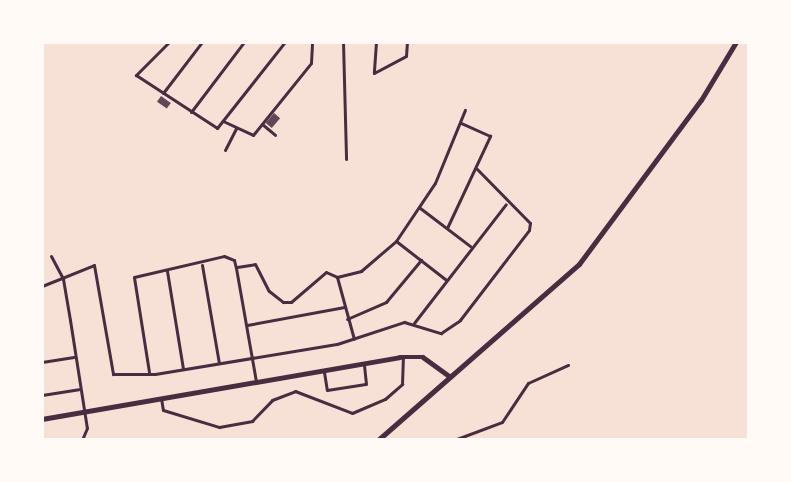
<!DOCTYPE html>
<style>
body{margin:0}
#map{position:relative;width:791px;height:482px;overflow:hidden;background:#f7e1d7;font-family:Montserrat,sans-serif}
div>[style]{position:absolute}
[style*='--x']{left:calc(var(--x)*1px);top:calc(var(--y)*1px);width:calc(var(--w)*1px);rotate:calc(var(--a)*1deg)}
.building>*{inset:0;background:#644757;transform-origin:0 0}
.minor>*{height:3px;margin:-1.5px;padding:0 1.5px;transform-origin:1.5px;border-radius:1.5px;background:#4a2c40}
.tertiary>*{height:4.5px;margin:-2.25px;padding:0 2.25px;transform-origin:2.25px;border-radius:2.25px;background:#4a2c40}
.primary>*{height:5px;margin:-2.5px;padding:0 2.5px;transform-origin:2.5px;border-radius:2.5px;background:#4a2c40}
span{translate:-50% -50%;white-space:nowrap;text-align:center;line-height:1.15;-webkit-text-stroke:5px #fffaf5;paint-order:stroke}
.frame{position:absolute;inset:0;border:44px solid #fffaf5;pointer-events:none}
</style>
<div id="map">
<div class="building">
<div style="left:161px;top:96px;width:12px;height:7px;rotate:35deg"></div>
<div style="left:274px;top:113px;width:8px;height:13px;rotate:40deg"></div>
</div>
<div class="minor">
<div style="--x:169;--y:42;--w:47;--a:135"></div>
<div style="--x:136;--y:75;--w:97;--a:33.2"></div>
<div style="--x:217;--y:128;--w:110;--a:-51.7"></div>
<div style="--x:343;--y:42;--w:117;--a:88.5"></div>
<div style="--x:376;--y:42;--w:31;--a:94"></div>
<div style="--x:374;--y:73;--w:36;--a:-28"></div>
<div style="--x:406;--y:56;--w:14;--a:-86"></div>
<div style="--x:163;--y:93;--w:64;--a:-52.6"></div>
<div style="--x:191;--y:112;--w:88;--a:-52.9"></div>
<div style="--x:223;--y:121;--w:33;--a:25"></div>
<div style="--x:253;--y:135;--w:92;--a:-51.1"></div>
<div style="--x:311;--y:63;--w:21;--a:-87"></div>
<div style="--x:262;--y:124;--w:17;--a:40"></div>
<div style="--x:225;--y:150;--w:25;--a:-63"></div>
<div style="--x:420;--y:208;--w:63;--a:37.2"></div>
<div style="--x:447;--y:228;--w:102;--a:-64.9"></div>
<div style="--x:490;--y:136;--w:32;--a:-156"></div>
<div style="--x:396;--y:241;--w:62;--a:37.8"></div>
<div style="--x:51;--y:256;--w:26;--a:62"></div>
<div style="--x:63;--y:279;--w:42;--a:80.3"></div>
<div style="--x:70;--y:320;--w:109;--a:81.1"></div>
<div style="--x:87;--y:428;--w:13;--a:113"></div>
<div style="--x:202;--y:265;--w:99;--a:80.2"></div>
<div style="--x:237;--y:267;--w:18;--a:-9"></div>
<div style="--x:255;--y:264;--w:30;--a:63"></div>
<div style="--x:269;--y:291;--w:18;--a:38"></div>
<div style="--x:283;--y:302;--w:8;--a:0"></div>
<div style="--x:291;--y:302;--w:46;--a:-40.6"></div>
<div style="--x:326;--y:272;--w:12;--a:24"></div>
<div style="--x:337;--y:277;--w:64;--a:74.7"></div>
<div style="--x:167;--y:271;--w:99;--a:80.7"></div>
<div style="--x:337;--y:277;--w:25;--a:-14"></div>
<div style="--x:361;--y:271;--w:46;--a:-40.6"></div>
<div style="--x:396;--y:241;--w:70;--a:-56.1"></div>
<div style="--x:435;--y:183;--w:79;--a:-67.7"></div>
<div style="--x:42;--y:286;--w:56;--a:-22"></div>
<div style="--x:94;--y:265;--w:111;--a:80.1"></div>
<div style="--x:113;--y:374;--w:42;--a:0"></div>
<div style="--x:155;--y:374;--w:184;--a:-9.4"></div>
<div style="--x:337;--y:344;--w:71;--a:-18.2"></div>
<div style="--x:404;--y:322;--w:39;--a:17"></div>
<div style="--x:441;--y:333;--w:23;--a:-34"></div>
<div style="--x:460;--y:320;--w:113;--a:-52.5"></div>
<div style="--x:529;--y:230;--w:7;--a:-82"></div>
<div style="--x:530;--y:223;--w:76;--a:-134.5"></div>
<div style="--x:347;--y:319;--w:43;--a:-23.6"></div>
<div style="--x:386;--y:302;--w:55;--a:-50.2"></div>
<div style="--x:414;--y:323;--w:150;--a:-52.3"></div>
<div style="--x:247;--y:325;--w:99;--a:-10.5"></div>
<div style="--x:42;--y:362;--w:32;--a:-9"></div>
<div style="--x:149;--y:372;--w:96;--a:-99"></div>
<div style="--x:134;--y:277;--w:92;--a:-13.1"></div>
<div style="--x:224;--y:256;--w:11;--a:22"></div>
<div style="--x:234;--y:260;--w:8;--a:76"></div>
<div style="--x:236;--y:268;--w:116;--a:80"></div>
<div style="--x:324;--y:372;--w:18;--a:81"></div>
<div style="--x:327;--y:390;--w:39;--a:-9"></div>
<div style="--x:366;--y:384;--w:20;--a:-96"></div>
<div style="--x:42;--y:395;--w:37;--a:-9"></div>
<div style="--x:161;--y:398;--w:12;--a:81"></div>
<div style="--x:163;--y:410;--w:59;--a:16.9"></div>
<div style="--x:219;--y:427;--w:34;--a:-10"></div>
<div style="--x:252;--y:421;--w:29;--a:-46"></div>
<div style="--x:272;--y:400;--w:25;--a:-21"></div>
<div style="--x:295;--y:391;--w:61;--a:21.1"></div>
<div style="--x:352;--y:413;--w:36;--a:-23"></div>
<div style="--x:385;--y:399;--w:23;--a:-41"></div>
<div style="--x:402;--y:384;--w:27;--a:-88"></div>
<div style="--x:454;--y:440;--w:51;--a:-20.6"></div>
<div style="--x:502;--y:422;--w:47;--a:-56.3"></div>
<div style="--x:528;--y:383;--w:44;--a:-24.2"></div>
</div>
<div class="tertiary">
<div style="--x:42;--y:419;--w:363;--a:-9.8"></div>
<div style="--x:400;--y:357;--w:23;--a:0"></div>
<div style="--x:423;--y:357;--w:32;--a:36"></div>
</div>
<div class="primary">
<div style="--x:378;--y:440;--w:267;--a:-41.2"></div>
<div style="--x:579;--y:264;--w:204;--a:-53.4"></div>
<div style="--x:701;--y:100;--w:68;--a:-58.9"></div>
</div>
<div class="frame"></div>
</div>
